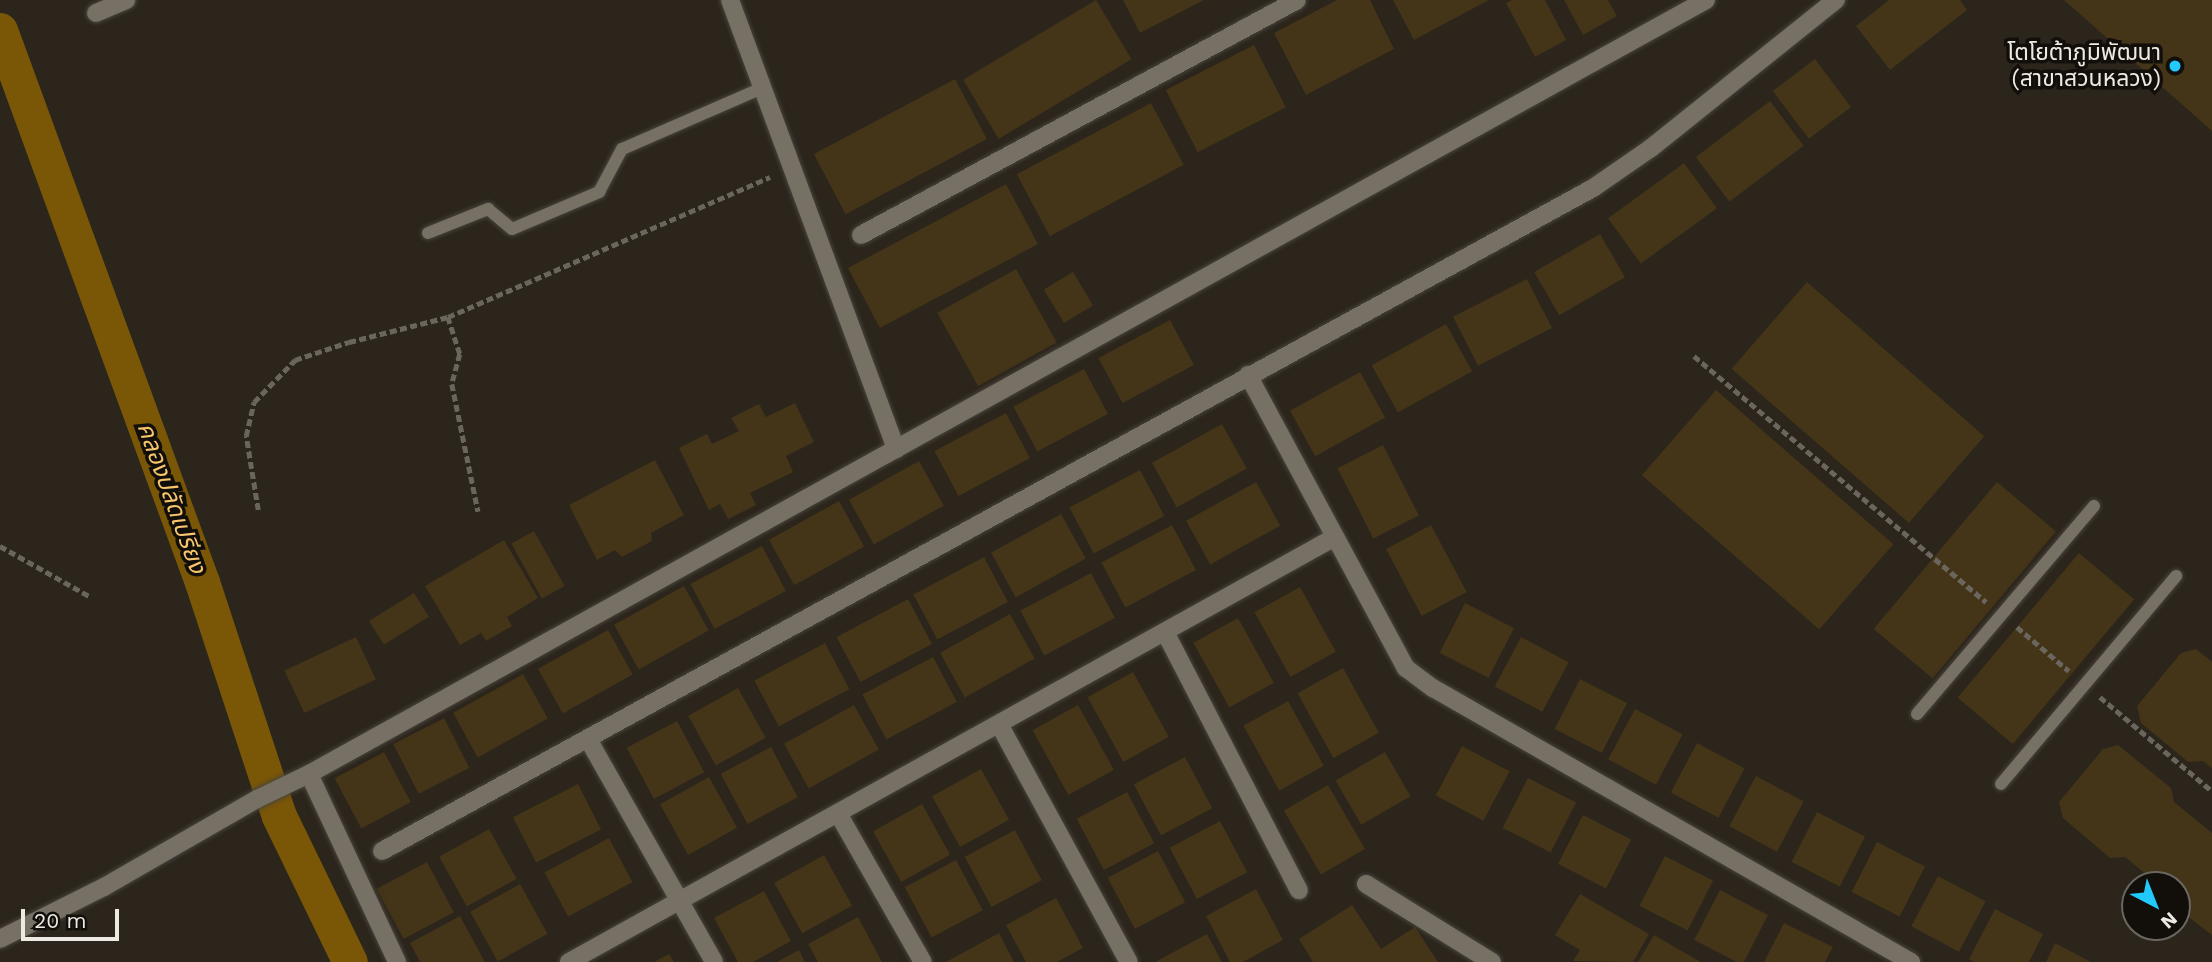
<!DOCTYPE html>
<meta charset="utf-8">
<style>
body{margin:0}
#map{position:relative;width:2212px;height:962px;overflow:hidden;background:#2b251c;font-family:"Work Sans","Noto Sans Thai",sans-serif}
div>[style]{position:absolute}
[style*='--x']{left:calc(var(--x)*1px);top:calc(var(--y)*1px);width:calc(var(--w)*1px);rotate:calc(var(--a)*1deg)}
.canal>*{height:35px;margin:-17.5px;padding:0 17.5px;transform-origin:17.5px;border-radius:17.5px;background:#7a5707}
.building>*{inset:0;background:#443418;transform-origin:0 0}
.path>*{height:4.5px;margin-top:-2.25px;transform-origin:0;background:repeating-linear-gradient(90deg,#6b665d 0 7px,transparent 0 10.5px)}
.roads{filter:drop-shadow(0 0 2px #48433b) drop-shadow(0 0 2px #48433b)}
.service>*{height:12px;margin:-6px;padding:0 6px;transform-origin:6px;border-radius:6px;background:#777064}
.minor>*{height:18px;margin:-9px;padding:0 9px;transform-origin:9px;border-radius:9px;background:#777064}
.dots>*{width:19px;height:19px;translate:-50% -50%;box-sizing:border-box;border:4px solid #120f0b;border-radius:50%}
span{translate:-50% -50%;white-space:nowrap;text-align:center;line-height:1.15;-webkit-text-stroke:7px #120f0b;paint-order:stroke}
.poi-label{font-size:23px;color:#eeeae3}
.right{translate:-100% -50%;text-align:right}
.water-label{font-size:24px;color:#f6c56c;font-style:italic}
.north{position:absolute;left:2121px;top:871px;width:70px;height:70px;box-sizing:border-box;background:#120f0b;border:2px solid #6a6761;border-radius:50%;rotate:138deg;font-size:19px;font-weight:700;line-height:28px;text-align:center;color:#eeeae3}
.north::after{content:'';display:block;margin:auto;width:24px;height:32px;background:#21c9fd;clip-path:polygon(50% 0,100% 100%,50% 72%,0 100%)}
.scale{position:absolute;left:21px;top:909px;width:98px;height:32px;box-sizing:border-box;border:4px solid #eeeae3;border-top:0;padding-left:9px;font-size:21px;line-height:24px;white-space:nowrap;color:#eeeae3;-webkit-text-stroke:5px #120f0b;paint-order:stroke}
</style>
<div id="map">
<div class="canal">
<div style="--x:0;--y:30;--w:588;--a:69.9"></div>
<div style="--x:202;--y:582;--w:246;--a:71.8"></div>
<div style="--x:279;--y:816;--w:162;--a:64.1"></div>
</div>
<div class="building">
<div style="left:1096px;top:0;width:69px;height:155px;rotate:59deg"></div>
<div style="clip-path:polygon(1123px 0,1204px 0,1140px 33px)"></div>
<div style="clip-path:polygon(1337px 0,1370px 0,1394px 49px,1306px 95px,1274px 33px)"></div>
<div style="clip-path:polygon(1393px 0,1489px 0,1414px 40px)"></div>
<div style="clip-path:polygon(1512px 0,1545px 0,1566px 40px,1535px 57px,1506px 3px)"></div>
<div style="clip-path:polygon(1564px 0,1608px 0,1617px 16px,1583px 35px)"></div>
<div style="clip-path:polygon(1889px 0,1960px 0,1967px 10px,1890px 70px,1856px 26px)"></div>
<div style="clip-path:polygon(2064px 0,2212px 0,2212px 131px)"></div>
<div style="left:1254px;top:45px;width:70px;height:99px;rotate:63deg"></div>
<div style="left:1815px;top:59px;width:60px;height:53px;rotate:53deg"></div>
<div style="left:955px;top:79px;width:68px;height:160px;rotate:62deg"></div>
<div style="left:1770px;top:101px;width:56px;height:93px;rotate:53deg"></div>
<div style="left:1151px;top:103px;width:70px;height:152px;rotate:62deg"></div>
<div style="left:1684px;top:163px;width:56px;height:94px;rotate:54deg"></div>
<div style="left:1006px;top:184px;width:68px;height:179px;rotate:62deg"></div>
<div style="left:1600px;top:234px;width:50px;height:76px;rotate:60deg"></div>
<div style="left:1016px;top:269px;width:84px;height:90px;rotate:61deg"></div>
<div style="left:1073px;top:272px;width:39px;height:34px;rotate:59deg"></div>
<div style="left:1527px;top:279px;width:55px;height:83px;rotate:63deg"></div>
<div style="left:1807px;top:282px;width:235px;height:115px;rotate:41deg"></div>
<div style="left:1170px;top:320px;width:51px;height:81px;rotate:62deg"></div>
<div style="left:1446px;top:324px;width:54px;height:85px;rotate:61deg"></div>
<div style="left:1084px;top:369px;width:51px;height:80px;rotate:62deg"></div>
<div style="left:1360px;top:372px;width:52px;height:80px;rotate:61deg"></div>
<div style="left:1716px;top:390px;width:235px;height:113px;rotate:41deg"></div>
<div style="clip-path:polygon(795px 403px,814px 442px,786px 456px,793px 472px,750px 493px,756px 505px,728px 519px,720px 504px,709px 510px,679px 448px,707px 434px,712px 444px,739px 431px,731px 418px,759px 404px,766px 417px)"></div>
<div style="left:1006px;top:413px;width:51px;height:81px;rotate:62deg"></div>
<div style="left:1222px;top:424px;width:51px;height:80px;rotate:61deg"></div>
<div style="left:1383px;top:445px;width:79px;height:51px;rotate:63deg"></div>
<div style="clip-path:polygon(655px 460px,684px 515px,651px 533px,652px 541px,622px 557px,615px 550px,597px 560px,569px 505px)"></div>
<div style="left:919px;top:461px;width:51px;height:80px;rotate:61deg"></div>
<div style="left:1140px;top:470px;width:52px;height:80px;rotate:62deg"></div>
<div style="left:1256px;top:482px;width:50px;height:80px;rotate:61deg"></div>
<div style="left:1997px;top:482px;width:77px;height:192px;rotate:40deg"></div>
<div style="left:839px;top:501px;width:52px;height:80px;rotate:61deg"></div>
<div style="left:1061px;top:514px;width:51px;height:80px;rotate:61deg"></div>
<div style="left:1172px;top:525px;width:51px;height:80px;rotate:62deg"></div>
<div style="left:1431px;top:525px;width:76px;height:51px;rotate:62deg"></div>
<div style="left:534px;top:531px;width:63px;height:26px;rotate:61deg"></div>
<div style="clip-path:polygon(504px 540px,538px 598px,507px 617px,512px 626px,486px 641px,481px 633px,460px 645px,425px 586px)"></div>
<div style="left:762px;top:546px;width:51px;height:81px;rotate:62deg"></div>
<div style="left:2079px;top:553px;width:72px;height:189px;rotate:40deg"></div>
<div style="left:984px;top:557px;width:51px;height:80px;rotate:62deg"></div>
<div style="left:1091px;top:573px;width:51px;height:80px;rotate:62deg"></div>
<div style="left:684px;top:586px;width:51px;height:80px;rotate:61deg"></div>
<div style="left:1300px;top:587px;width:74px;height:52px;rotate:61deg"></div>
<div style="left:414px;top:593px;width:28px;height:53px;rotate:58deg"></div>
<div style="left:908px;top:599px;width:51px;height:81px;rotate:62deg"></div>
<div style="left:1465px;top:603px;width:55px;height:56px;rotate:27deg"></div>
<div style="left:1010px;top:614px;width:51px;height:80px;rotate:61deg"></div>
<div style="left:1238px;top:618px;width:74px;height:51px;rotate:61deg"></div>
<div style="left:608px;top:630px;width:51px;height:80px;rotate:61deg"></div>
<div style="left:356px;top:637px;width:47px;height:79px;rotate:65deg"></div>
<div style="left:1521px;top:637px;width:54px;height:56px;rotate:28deg"></div>
<div style="left:825px;top:643px;width:52px;height:80px;rotate:62deg"></div>
<div style="clip-path:polygon(2196px 649px,2212px 662px,2212px 768px,2203px 761px,2188px 762px,2141px 723px,2137px 706px,2181px 653px)"></div>
<div style="left:933px;top:657px;width:51px;height:80px;rotate:62deg"></div>
<div style="left:1343px;top:668px;width:74px;height:52px;rotate:61deg"></div>
<div style="left:1133px;top:672px;width:74px;height:52px;rotate:61deg"></div>
<div style="left:523px;top:674px;width:51px;height:80px;rotate:61deg"></div>
<div style="left:1580px;top:679px;width:53px;height:56px;rotate:27deg"></div>
<div style="left:738px;top:688px;width:57px;height:57px;rotate:61deg"></div>
<div style="left:1288px;top:701px;width:74px;height:51px;rotate:61deg"></div>
<div style="left:854px;top:705px;width:51px;height:80px;rotate:61deg"></div>
<div style="left:1078px;top:705px;width:74px;height:52px;rotate:61deg"></div>
<div style="left:1635px;top:709px;width:54px;height:57px;rotate:28deg"></div>
<div style="left:444px;top:718px;width:56px;height:57px;rotate:63deg"></div>
<div style="left:677px;top:721px;width:58px;height:57px;rotate:62deg"></div>
<div style="left:1697px;top:743px;width:54px;height:56px;rotate:28deg"></div>
<div style="clip-path:polygon(2118px 745px,2171px 788px,2174px 802px,2212px 833px,2212px 935px,2187px 916px,2183px 904px,2177px 899px,2177px 885px,2159px 885px,2125px 857px,2110px 858px,2063px 818px,2059px 802px,2103px 749px)"></div>
<div style="left:1462px;top:746px;width:54px;height:56px;rotate:28deg"></div>
<div style="left:771px;top:747px;width:57px;height:57px;rotate:62deg"></div>
<div style="left:384px;top:752px;width:57px;height:56px;rotate:62deg"></div>
<div style="left:1385px;top:752px;width:51px;height:57px;rotate:60deg"></div>
<div style="left:1185px;top:757px;width:58px;height:58px;rotate:62deg"></div>
<div style="left:981px;top:769px;width:58px;height:56px;rotate:61deg"></div>
<div style="left:1756px;top:776px;width:54px;height:57px;rotate:28deg"></div>
<div style="left:709px;top:777px;width:58px;height:56px;rotate:61deg"></div>
<div style="left:1528px;top:778px;width:54px;height:56px;rotate:27deg"></div>
<div style="left:578px;top:784px;width:51px;height:73px;rotate:63deg"></div>
<div style="left:1328px;top:785px;width:74px;height:51px;rotate:60deg"></div>
<div style="left:1127px;top:792px;width:58px;height:57px;rotate:62deg"></div>
<div style="left:922px;top:804px;width:58px;height:56px;rotate:61deg"></div>
<div style="left:1817px;top:812px;width:54px;height:56px;rotate:27deg"></div>
<div style="left:1583px;top:815px;width:54px;height:55px;rotate:27deg"></div>
<div style="left:1220px;top:821px;width:58px;height:57px;rotate:62deg"></div>
<div style="left:489px;top:829px;width:57px;height:57px;rotate:61deg"></div>
<div style="left:1015px;top:830px;width:57px;height:57px;rotate:62deg"></div>
<div style="left:609px;top:838px;width:50px;height:73px;rotate:62deg"></div>
<div style="left:1877px;top:842px;width:54px;height:56px;rotate:27deg"></div>
<div style="left:1158px;top:851px;width:58px;height:57px;rotate:62deg"></div>
<div style="left:824px;top:855px;width:58px;height:57px;rotate:61deg"></div>
<div style="left:1665px;top:856px;width:54px;height:56px;rotate:27deg"></div>
<div style="left:956px;top:860px;width:57px;height:58px;rotate:62deg"></div>
<div style="left:427px;top:862px;width:57px;height:57px;rotate:62deg"></div>
<div style="left:1938px;top:876px;width:54px;height:57px;rotate:28deg"></div>
<div style="left:520px;top:884px;width:57px;height:57px;rotate:61deg"></div>
<div style="clip-path:polygon(1256px 889px,1283px 940px,1243px 962px,1230px 962px,1206px 916px)"></div>
<div style="clip-path:polygon(1720px 890px,1768px 915px,1744px 962px,1737px 962px,1694px 940px)"></div>
<div style="clip-path:polygon(764px 891px,791px 941px,753px 962px,738px 962px,714px 918px)"></div>
<div style="clip-path:polygon(1580px 894px,1649px 934px,1633px 962px,1573px 961px,1580px 950px,1555px 935px)"></div>
<div style="clip-path:polygon(1056px 898px,1083px 948px,1057px 962px,1026px 962px,1006px 925px)"></div>
<div style="clip-path:polygon(1352px 905px,1381px 949px,1415px 927px,1438px 962px,1313px 962px,1299px 939px)"></div>
<div style="clip-path:polygon(1995px 909px,2043px 934px,2029px 962px,1974px 962px,1969px 959px)"></div>
<div style="clip-path:polygon(460px 916px,485px 962px,420px 962px,410px 943px)"></div>
<div style="clip-path:polygon(858px 917px,882px 962px,818px 962px,808px 944px)"></div>
<div style="clip-path:polygon(1784px 923px,1833px 947px,1825px 962px,1764px 962px)"></div>
<div style="clip-path:polygon(999px 933px,1014px 962px,946px 962px)"></div>
<div style="clip-path:polygon(1207px 934px,1222px 962px,1155px 962px)"></div>
<div style="clip-path:polygon(1654px 935px,1701px 962px,1638px 962px)"></div>
<div style="clip-path:polygon(2055px 943px,2091px 962px,2046px 962px)"></div>
<div style="clip-path:polygon(799px 950px,805px 962px,777px 962px)"></div>
<div style="clip-path:polygon(669px 954px,674px 962px,654px 962px)"></div>
</div>
<div class="path">
<div style="--x:448;--y:317;--w:39;--a:72"></div>
<div style="--x:460;--y:354;--w:31;--a:105"></div>
<div style="--x:452;--y:384;--w:130;--a:78.4"></div>
<div style="--x:1694;--y:356;--w:382;--a:40.1"></div>
<div style="--x:258;--y:510;--w:75;--a:-99.2"></div>
<div style="--x:246;--y:436;--w:35;--a:-77"></div>
<div style="--x:254;--y:402;--w:59;--a:-45.7"></div>
<div style="--x:295;--y:360;--w:57;--a:-18.4"></div>
<div style="--x:349;--y:342;--w:102;--a:-14.2"></div>
<div style="--x:448;--y:317;--w:351;--a:-23.5"></div>
<div style="--x:0;--y:546;--w:104;--a:29.3"></div>
<div style="--x:2017;--y:627;--w:68;--a:40.2"></div>
<div style="--x:2100;--y:697;--w:146;--a:40"></div>
</div>
<div class="roads">
<div class="service">
<div style="--x:428;--y:233;--w:65;--a:-21.8"></div>
<div style="--x:488;--y:209;--w:31;--a:40"></div>
<div style="--x:512;--y:229;--w:95;--a:-23"></div>
<div style="--x:599;--y:192;--w:49;--a:-61.9"></div>
<div style="--x:622;--y:149;--w:153;--a:-23.5"></div>
<div style="--x:1917;--y:714;--w:273;--a:-49.6"></div>
<div style="--x:2001;--y:784;--w:272;--a:-49.9"></div>
</div>
<div class="minor">
<div style="--x:730;--y:0;--w:479;--a:69.7"></div>
<div style="--x:96;--y:13;--w:33;--a:-23"></div>
<div style="--x:861;--y:235;--w:495;--a:-28.3"></div>
<div style="--x:1248;--y:375;--w:333;--a:61.7"></div>
<div style="--x:1406;--y:668;--w:34;--a:37"></div>
<div style="--x:1433;--y:688;--w:551;--a:29.82"></div>
<div style="--x:1165;--y:632;--w:291;--a:62.6"></div>
<div style="--x:999;--y:724;--w:271;--a:61.4"></div>
<div style="--x:588;--y:739;--w:256;--a:60.5"></div>
<div style="--x:309;--y:774;--w:208;--a:64.9"></div>
<div style="--x:839;--y:815;--w:169;--a:60.3"></div>
<div style="--x:382;--y:851;--w:1381;--a:-28.7"></div>
<div style="--x:1593;--y:188;--w:70;--a:-34.6"></div>
<div style="--x:1651;--y:148;--w:237;--a:-38.7"></div>
<div style="--x:1366;--y:884;--w:148;--a:31.8"></div>
<div style="--x:0;--y:939;--w:116;--a:-26.6"></div>
<div style="--x:104;--y:887;--w:177;--a:-29.9"></div>
<div style="--x:257;--y:799;--w:58;--a:-25.7"></div>
<div style="--x:309;--y:774;--w:1597;--a:-28.99"></div>
<div style="--x:569;--y:962;--w:876;--a:-29.02"></div>
</div>
</div>
<div class="dots">
<div style="left:2175px;top:66px;background:#21c9fd"></div>
</div>
<div class="poi-label">
<span class="right" style="left:2161px;top:66px">โตโยต้าภูมิพัฒนา<br>(สาขาสวนหลวง)</span>
</div>
<div class="water-label">
<span style="left:171px;top:498px;rotate:70deg">คลองปลัดเปรียง</span>
</div>
<div class="north">N</div>
<div class="scale">20 m</div>
</div>
